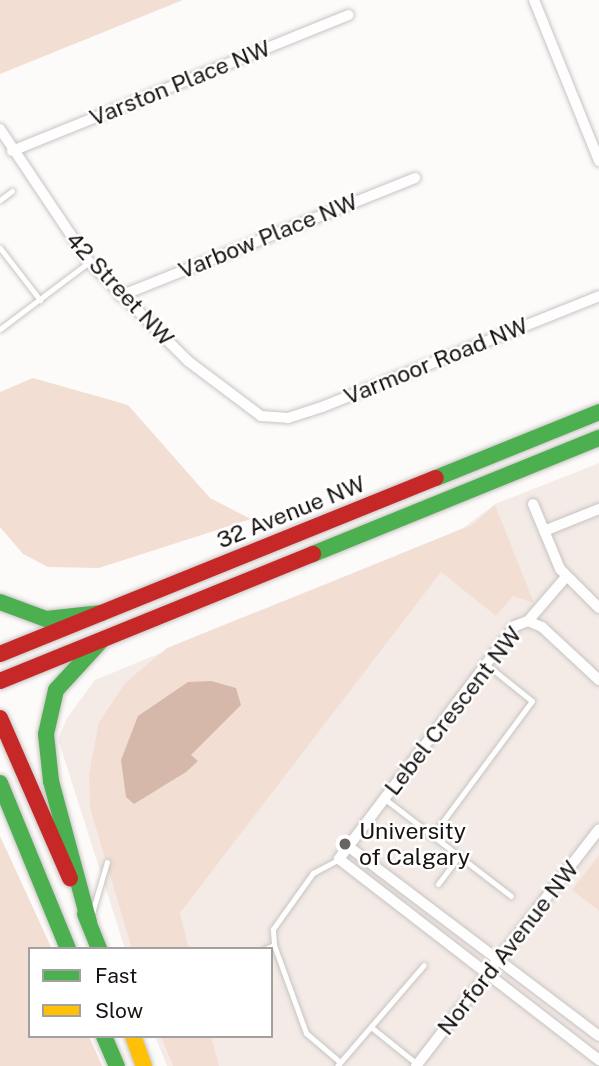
<!DOCTYPE html>
<style>
body{margin:0}
#map{position:relative;width:599px;height:1066px;overflow:hidden;background:#fdfbfa;font-family:"Public Sans",sans-serif}
div>[style]{position:absolute}
[style*='--x']{left:calc(var(--x)*1px);top:calc(var(--y)*1px);width:calc(var(--w)*1px);rotate:calc(var(--a)*1deg)}
.built>*{inset:0;background:#f4ebe7}
.green>*{inset:0;background:#f3ded4}
.water>*{inset:0;background:#d6b8aa}
.roads{filter:drop-shadow(0 0 2px #c8c4c2) drop-shadow(0 0 2px #c8c4c2)}
.lane>*{height:5px;margin:-2.5px;padding:0 2.5px;transform-origin:2.5px;border-radius:2.5px;background:#fffefe}
.street>*{height:10px;margin:-5px;padding:0 5px;transform-origin:5px;border-radius:5px;background:#fffefe}
.fast>*{height:16px;margin:-8px;padding:0 8px;transform-origin:8px;border-radius:8px;background:#4caf50}
.slow>*{height:16px;margin:-8px;padding:0 8px;transform-origin:8px;border-radius:8px;background:#ffc107}
.jam>*{height:16px;margin:-8px;padding:0 8px;transform-origin:8px;border-radius:8px;background:#c62828}
.dots>*{width:19px;height:19px;translate:-50% -50%;box-sizing:border-box;border:4px solid #fff;border-radius:50%}
span{translate:-50% -50%;white-space:nowrap;text-align:center;line-height:1.15;-webkit-text-stroke:5px #fff;paint-order:stroke}
.street-label{font-size:23px;color:#181310}
.poi-label{font-size:23px;color:#181310}
.left{translate:0 -50%;text-align:left}
.legend{position:absolute;left:28px;top:947px;width:245px;height:91px;box-sizing:border-box;background:#fff;border:2px solid #a3a19f;margin:0;padding:9px 12px;list-style:none;font-size:21px;color:#181310}
.legend li{display:flex;align-items:center;gap:14px;height:35px}
.legend b{width:35px;border:2px solid #a3a19f}
</style>
<div id="map">
<div class="built">
<div style="clip-path:polygon(599px 463px,599px 1066px,167px 1066px,155px 1036px,271px 1036px,271px 949px,125px 949px,58px 739px,67px 718px,95px 680px,463px 528px,495px 504px)"></div>
</div>
<div class="green">
<div style="clip-path:polygon(0 0,183px 0,0 74px)"></div>
<div style="clip-path:polygon(33px 378px,128px 405px,210px 498px,251px 519px,99px 568px,48px 567px,23px 554px,0 527px,0 392px)"></div>
<div style="clip-path:polygon(495px 505px,534px 603px,513px 596px,496px 616px,441px 572px,180px 913px,189px 949px,132px 949px,90px 808px,89px 774px,99px 722px,126px 682px,167px 648px,472px 525px)"></div>
<div style="clip-path:polygon(0 836px,52px 949px,30px 949px,30px 1036px,89px 1036px,102px 1066px,0 1066px)"></div>
<div style="clip-path:polygon(599px 855px,599px 911px,572px 890px)"></div>
<div style="clip-path:polygon(161px 1036px,211px 1036px,219px 1066px,173px 1066px)"></div>
</div>
<div class="water">
<div style="clip-path:polygon(211px 681px,236px 688px,241px 705px,191px 755px,198px 761px,186px 772px,134px 804px,126px 797px,121px 760px,138px 716px,188px 682px)"></div>
</div>
<div class="roads">
<div class="lane">
<div style="--x:0;--y:200;--w:15;--a:-37"></div>
<div style="--x:0;--y:248;--w:66;--a:52.4"></div>
<div style="--x:0;--y:329;--w:111;--a:-37"></div>
<div style="--x:385;--y:799;--w:159;--a:37.6"></div>
<div style="--x:432;--y:836;--w:168;--a:-53.5"></div>
<div style="--x:532;--y:701;--w:58;--a:-141.3"></div>
<div style="--x:438;--y:884;--w:35;--a:-53"></div>
<div style="--x:92;--y:913;--w:53;--a:-73.6"></div>
<div style="--x:274;--y:945;--w:16;--a:-94"></div>
<div style="--x:273;--y:929;--w:69;--a:-54.5"></div>
<div style="--x:313;--y:873;--w:30;--a:-28"></div>
<div style="--x:265;--y:949;--w:10;--a:-24"></div>
<div style="--x:274;--y:945;--w:94;--a:70"></div>
<div style="--x:306;--y:1033;--w:45;--a:40.5"></div>
<div style="--x:371;--y:1027;--w:59;--a:38.8"></div>
<div style="--x:337;--y:1066;--w:133;--a:-49.3"></div>
</div>
<div class="street">
<div style="--x:534;--y:0;--w:174;--a:68"></div>
<div style="--x:0;--y:129;--w:160;--a:56.2"></div>
<div style="--x:89;--y:262;--w:140;--a:45"></div>
<div style="--x:188;--y:361;--w:91;--a:37"></div>
<div style="--x:261;--y:416;--w:27;--a:4"></div>
<div style="--x:288;--y:418;--w:36;--a:-18"></div>
<div style="--x:322;--y:407;--w:298;--a:-21.8"></div>
<div style="--x:12;--y:151;--w:363;--a:-22"></div>
<div style="--x:120;--y:296;--w:318;--a:-21.8"></div>
<div style="--x:533;--y:504;--w:70;--a:67.4"></div>
<div style="--x:560;--y:569;--w:55;--a:45"></div>
<div style="--x:544;--y:531;--w:59;--a:-21.8"></div>
<div style="--x:528;--y:621;--w:57;--a:-49.3"></div>
<div style="--x:599;--y:680;--w:78;--a:-137.1"></div>
<div style="--x:542;--y:627;--w:15;--a:-157"></div>
<div style="--x:528;--y:621;--w:14;--a:159"></div>
<div style="--x:515;--y:626;--w:292;--a:127.1"></div>
<div style="--x:339;--y:859;--w:329;--a:37.7"></div>
<div style="--x:349;--y:847;--w:313;--a:37.1"></div>
<div style="--x:416;--y:1066;--w:299;--a:-52.3"></div>
</div>
<div class="fast">
<div style="--x:436;--y:478;--w:176;--a:-22"></div>
<div style="--x:313;--y:554;--w:309;--a:-22.1"></div>
<div style="--x:0;--y:602;--w:49;--a:20.3"></div>
<div style="--x:46;--y:619;--w:56;--a:-6.1"></div>
<div style="--x:0;--y:783;--w:179;--a:67.7"></div>
<div style="--x:85;--y:914;--w:38;--a:68"></div>
<div style="--x:89;--y:922;--w:146;--a:-105.1"></div>
<div style="--x:51;--y:781;--w:47;--a:-96.1"></div>
<div style="--x:46;--y:734;--w:45;--a:-77.2"></div>
<div style="--x:56;--y:690;--w:67;--a:-47.4"></div>
<div style="--x:104;--y:1036;--w:33;--a:67"></div>
</div>
<div class="slow">
<div style="--x:133;--y:1036;--w:32;--a:70"></div>
</div>
<div class="jam">
<div style="--x:0;--y:654;--w:470;--a:-22"></div>
<div style="--x:0;--y:681;--w:338;--a:-22.1"></div>
<div style="--x:0;--y:718;--w:175;--a:66.4"></div>
</div>
</div>
<div class="dots">
<div style="left:345px;top:844px;background:#686462"></div>
</div>
<div class="street-label">
<span style="left:180px;top:83px;rotate:-22deg">Varston Place NW</span>
<span style="left:268px;top:236px;rotate:-22deg">Varbow Place NW</span>
<span style="left:120px;top:289px;rotate:47deg">42 Street NW</span>
<span style="left:436px;top:361px;rotate:-22deg">Varmoor Road NW</span>
<span style="left:291px;top:512px;rotate:-22deg">32 Avenue NW</span>
<span style="left:453px;top:711px;rotate:-52deg">Lebel Crescent NW</span>
<span style="left:508px;top:948px;rotate:-52deg">Norford Avenue NW</span>
</div>
<div class="poi-label">
<span class="left" style="left:359px;top:844px">University<br>of Calgary</span>
</div>
<ul class="legend">
<li><b style="height:9px;background:#4caf50"></b>Fast</li>
<li><b style="height:9px;background:#ffc107"></b>Slow</li>
</ul>
</div>
